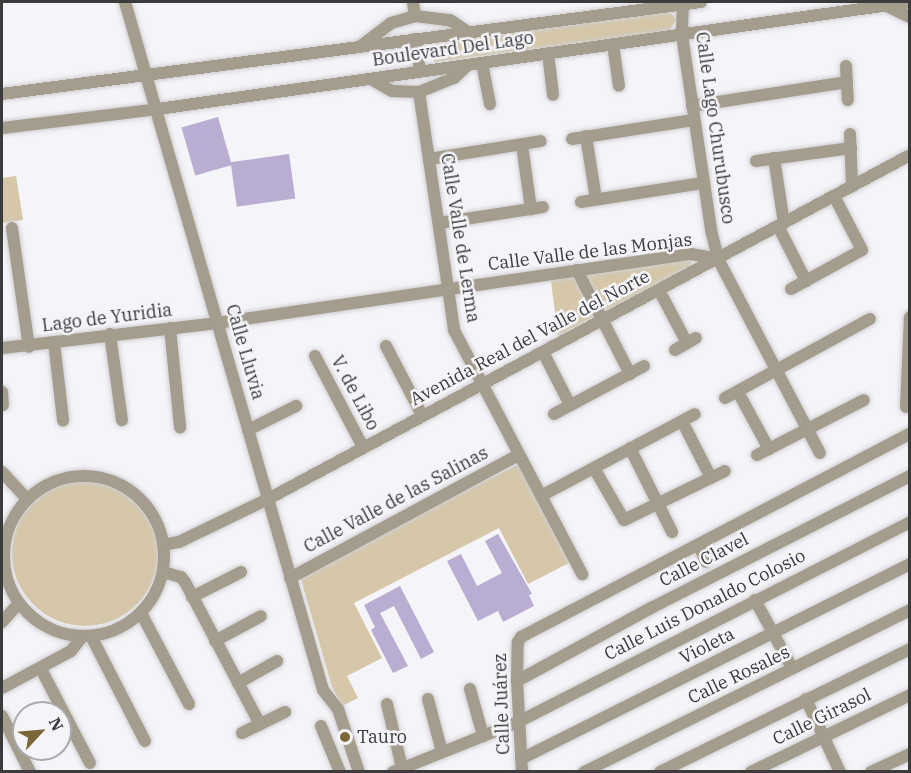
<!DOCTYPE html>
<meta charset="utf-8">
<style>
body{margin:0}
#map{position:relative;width:911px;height:773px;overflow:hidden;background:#f5f4f8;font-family:"IBM Plex Serif",serif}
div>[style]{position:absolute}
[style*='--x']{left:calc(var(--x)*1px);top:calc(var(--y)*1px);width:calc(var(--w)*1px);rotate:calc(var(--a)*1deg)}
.green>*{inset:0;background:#d5c7a8}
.round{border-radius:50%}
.building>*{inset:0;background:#b9add2;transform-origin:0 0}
.roads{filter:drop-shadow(0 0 2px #d0cfd2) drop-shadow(0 0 2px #d0cfd2)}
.minor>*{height:12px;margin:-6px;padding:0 6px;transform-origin:6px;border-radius:6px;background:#a49d8d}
.minor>.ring{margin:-6px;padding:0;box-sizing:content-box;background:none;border:12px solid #a49d8d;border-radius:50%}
.dots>*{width:16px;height:16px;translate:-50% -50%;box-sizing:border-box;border:3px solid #f5f4f8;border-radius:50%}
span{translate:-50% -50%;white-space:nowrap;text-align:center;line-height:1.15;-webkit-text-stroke:5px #f5f4f8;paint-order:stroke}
.street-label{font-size:18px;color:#3b3b3c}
.poi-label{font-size:18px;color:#3b3b3c}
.left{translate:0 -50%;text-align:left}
.frame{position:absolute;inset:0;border:3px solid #3b3b3c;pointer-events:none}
.north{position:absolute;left:12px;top:701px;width:60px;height:60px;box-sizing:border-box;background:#f5f4f8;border:2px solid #abaaad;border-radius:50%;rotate:64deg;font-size:16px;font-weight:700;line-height:24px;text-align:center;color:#3b3b3c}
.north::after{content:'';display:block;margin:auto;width:21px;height:27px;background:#7b6635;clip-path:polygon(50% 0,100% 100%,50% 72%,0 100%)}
</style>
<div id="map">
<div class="green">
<div style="clip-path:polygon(668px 11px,677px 19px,669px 31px,435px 62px,429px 56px,432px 47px,439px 44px)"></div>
<div style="clip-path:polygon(16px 176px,23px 220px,2px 223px,2px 178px)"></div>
<div style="clip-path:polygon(692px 260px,690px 267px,603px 313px,583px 274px)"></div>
<div style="clip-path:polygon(575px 275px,595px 316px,558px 336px,551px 281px)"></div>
<div style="clip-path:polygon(518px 464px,569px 563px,528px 584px,499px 528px,354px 603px,382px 658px,347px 676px,358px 698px,342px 706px,332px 687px,300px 576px)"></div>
<div class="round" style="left:12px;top:480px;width:146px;height:146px"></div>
</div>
<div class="building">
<div style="left:218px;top:117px;width:50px;height:38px;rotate:74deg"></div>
<div style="left:289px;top:154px;width:45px;height:59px;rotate:82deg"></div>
<div style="clip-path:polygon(498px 534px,532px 594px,529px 595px,534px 606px,503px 622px,498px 611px,478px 621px,447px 561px,461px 554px,477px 586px,502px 573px,485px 541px)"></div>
<div style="clip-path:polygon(400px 586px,434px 652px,421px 659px,394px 606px,380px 613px,408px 666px,393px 673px,371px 630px,375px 627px,364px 605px)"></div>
</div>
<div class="roads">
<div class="minor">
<div style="--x:125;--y:2;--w:716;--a:73.94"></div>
<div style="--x:323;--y:690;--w:24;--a:52"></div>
<div style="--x:338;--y:709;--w:66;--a:71.6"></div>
<div style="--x:413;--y:2;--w:14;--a:82"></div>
<div style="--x:683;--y:2;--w:33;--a:92"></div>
<div style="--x:682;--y:35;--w:197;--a:81.5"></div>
<div style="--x:711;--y:230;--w:30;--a:76"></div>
<div style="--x:718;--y:259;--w:219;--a:62.3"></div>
<div style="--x:887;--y:6;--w:25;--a:26"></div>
<div style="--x:415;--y:39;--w:33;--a:81"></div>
<div style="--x:613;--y:44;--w:42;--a:81.9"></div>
<div style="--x:362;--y:45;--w:36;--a:-37"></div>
<div style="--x:391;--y:23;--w:25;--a:-16"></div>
<div style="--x:415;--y:16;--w:35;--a:7"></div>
<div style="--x:450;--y:20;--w:22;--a:34"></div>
<div style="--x:548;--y:53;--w:42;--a:83.2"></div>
<div style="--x:482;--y:63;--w:42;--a:79"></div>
<div style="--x:846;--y:66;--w:34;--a:87"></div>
<div style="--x:371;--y:79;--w:24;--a:30"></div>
<div style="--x:392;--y:91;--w:27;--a:2"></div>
<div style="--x:419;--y:92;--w:38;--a:-22"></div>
<div style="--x:454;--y:78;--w:18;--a:-43"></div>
<div style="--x:419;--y:92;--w:241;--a:81.6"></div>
<div style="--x:454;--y:330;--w:276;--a:62.3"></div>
<div style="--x:2;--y:94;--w:705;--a:-7.5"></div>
<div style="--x:692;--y:106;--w:157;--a:-8.8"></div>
<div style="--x:2;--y:128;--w:157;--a:-6.9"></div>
<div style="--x:158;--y:109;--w:760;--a:-8.1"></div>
<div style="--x:850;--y:134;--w:52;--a:87.8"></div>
<div style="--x:586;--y:136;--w:64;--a:81"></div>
<div style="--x:572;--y:139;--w:123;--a:-8.9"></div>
<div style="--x:522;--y:145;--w:65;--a:82"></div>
<div style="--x:774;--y:158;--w:66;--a:81.3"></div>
<div style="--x:429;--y:159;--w:113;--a:-9.1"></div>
<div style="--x:756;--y:161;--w:96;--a:-7.8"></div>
<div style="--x:581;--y:202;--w:123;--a:-8.9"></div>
<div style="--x:439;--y:223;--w:105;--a:-8.7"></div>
<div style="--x:778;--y:226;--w:62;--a:63"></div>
<div style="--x:12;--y:228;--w:120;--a:81.9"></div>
<div style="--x:577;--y:270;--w:117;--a:63"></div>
<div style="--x:791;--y:289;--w:81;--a:-28.8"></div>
<div style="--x:862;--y:250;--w:61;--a:-117.4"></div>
<div style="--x:659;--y:290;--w:60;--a:62.2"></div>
<div style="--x:170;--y:328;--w:100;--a:84.2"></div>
<div style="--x:110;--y:334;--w:87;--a:82.1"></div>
<div style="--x:54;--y:342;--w:79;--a:83.4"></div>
<div style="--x:386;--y:346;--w:78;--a:62.4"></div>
<div style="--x:2;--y:348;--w:216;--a:-6.6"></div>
<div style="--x:217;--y:323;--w:479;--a:-8.3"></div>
<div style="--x:691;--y:254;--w:27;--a:10"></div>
<div style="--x:675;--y:350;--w:24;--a:-30"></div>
<div style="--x:543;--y:352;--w:59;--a:63"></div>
<div style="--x:315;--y:356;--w:103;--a:62.2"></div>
<div style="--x:2;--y:392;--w:13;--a:86"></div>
<div style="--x:738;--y:392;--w:65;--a:61.5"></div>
<div style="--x:725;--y:398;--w:165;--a:-28.6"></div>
<div style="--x:906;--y:407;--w:90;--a:-87.5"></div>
<div style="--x:554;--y:414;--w:102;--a:-28.1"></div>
<div style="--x:682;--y:421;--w:64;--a:63"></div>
<div style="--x:248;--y:430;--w:54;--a:-26.6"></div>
<div style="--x:630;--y:448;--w:94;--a:63.4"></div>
<div style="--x:757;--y:455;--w:120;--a:-27.2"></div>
<div style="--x:594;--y:468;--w:60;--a:60"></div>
<div style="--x:624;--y:520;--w:112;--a:-25.9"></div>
<div style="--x:2;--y:472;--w:37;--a:47"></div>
<div class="ring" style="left:4px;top:476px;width:148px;height:148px"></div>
<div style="--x:541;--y:496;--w:174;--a:-28"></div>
<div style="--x:163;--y:545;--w:16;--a:-11"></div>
<div style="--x:179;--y:542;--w:99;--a:-25.8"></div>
<div style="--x:268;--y:499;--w:728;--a:-28.18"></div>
<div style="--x:699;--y:545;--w:18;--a:68"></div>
<div style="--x:163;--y:572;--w:19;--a:16"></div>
<div style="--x:181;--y:577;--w:6;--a:51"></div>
<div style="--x:185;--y:582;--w:161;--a:62.2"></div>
<div style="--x:290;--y:578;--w:259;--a:-28.3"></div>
<div style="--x:192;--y:597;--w:55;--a:-27"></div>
<div style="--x:755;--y:600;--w:77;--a:61.4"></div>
<div style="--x:141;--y:613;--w:103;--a:62.2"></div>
<div style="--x:2;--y:622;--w:25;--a:-48"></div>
<div style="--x:91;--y:636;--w:118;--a:62.8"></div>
<div style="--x:215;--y:641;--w:52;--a:-28.5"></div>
<div style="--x:41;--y:669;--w:106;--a:62.5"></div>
<div style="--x:517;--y:681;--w:153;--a:-28.6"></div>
<div style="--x:651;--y:608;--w:291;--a:-27"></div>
<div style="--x:238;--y:683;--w:45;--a:-29.4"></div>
<div style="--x:2;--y:688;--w:78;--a:-28.2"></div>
<div style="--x:71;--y:651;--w:18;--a:-52"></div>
<div style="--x:470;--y:689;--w:49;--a:74.5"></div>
<div style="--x:428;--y:699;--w:55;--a:75.2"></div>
<div style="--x:806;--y:699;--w:81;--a:65"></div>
<div style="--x:387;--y:704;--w:66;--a:76.8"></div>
<div style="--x:2;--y:716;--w:63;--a:63.4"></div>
<div style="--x:321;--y:726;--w:50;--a:67.6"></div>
<div style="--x:242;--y:733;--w:48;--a:-26"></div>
<div style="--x:521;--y:759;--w:435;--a:-26.6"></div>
<div style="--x:393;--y:772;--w:135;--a:-21.8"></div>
<div style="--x:518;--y:722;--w:440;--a:-27"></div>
<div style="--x:522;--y:772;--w:91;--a:-93.1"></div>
<div style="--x:517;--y:681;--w:39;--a:-89"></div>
<div style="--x:518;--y:642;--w:6;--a:-59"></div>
<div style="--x:521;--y:637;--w:439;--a:-27.6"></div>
<div style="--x:584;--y:772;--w:364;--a:-26.4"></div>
<div style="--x:660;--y:772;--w:279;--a:-26.2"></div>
<div style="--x:751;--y:772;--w:177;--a:-25.8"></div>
<div style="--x:871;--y:772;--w:43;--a:-24.8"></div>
</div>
</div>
<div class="dots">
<div style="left:345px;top:737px;background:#7b6635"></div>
</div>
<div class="street-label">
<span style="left:453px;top:49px;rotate:-8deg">Boulevard Del Lago</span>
<span style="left:715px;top:128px;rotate:82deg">Calle Lago Churubusco</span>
<span style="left:460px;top:238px;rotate:81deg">Calle Valle de Lerma</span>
<span style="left:590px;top:252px;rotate:-7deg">Calle Valle de las Monjas</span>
<span style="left:107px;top:318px;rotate:-7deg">Lago de Yuridia</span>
<span style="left:530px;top:338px;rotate:-28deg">Avenida Real del Valle del Norte</span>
<span style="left:245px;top:352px;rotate:74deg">Calle Lluvia</span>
<span style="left:355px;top:393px;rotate:62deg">V. de Libo</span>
<span style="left:396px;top:500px;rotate:-28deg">Calle Valle de las Salinas</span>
<span style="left:704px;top:560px;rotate:-27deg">Calle Clavel</span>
<span style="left:705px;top:605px;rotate:-27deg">Calle Luis Donaldo Colosio</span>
<span style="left:707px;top:646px;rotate:-27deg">Violeta</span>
<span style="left:739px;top:675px;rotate:-26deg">Calle Rosales</span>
<span style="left:502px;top:704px;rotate:-92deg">Calle Juárez</span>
<span style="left:822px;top:717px;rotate:-26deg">Calle Girasol</span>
</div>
<div class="poi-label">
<span class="left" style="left:357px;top:737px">Tauro</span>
</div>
<div class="frame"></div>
<div class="north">N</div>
</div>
